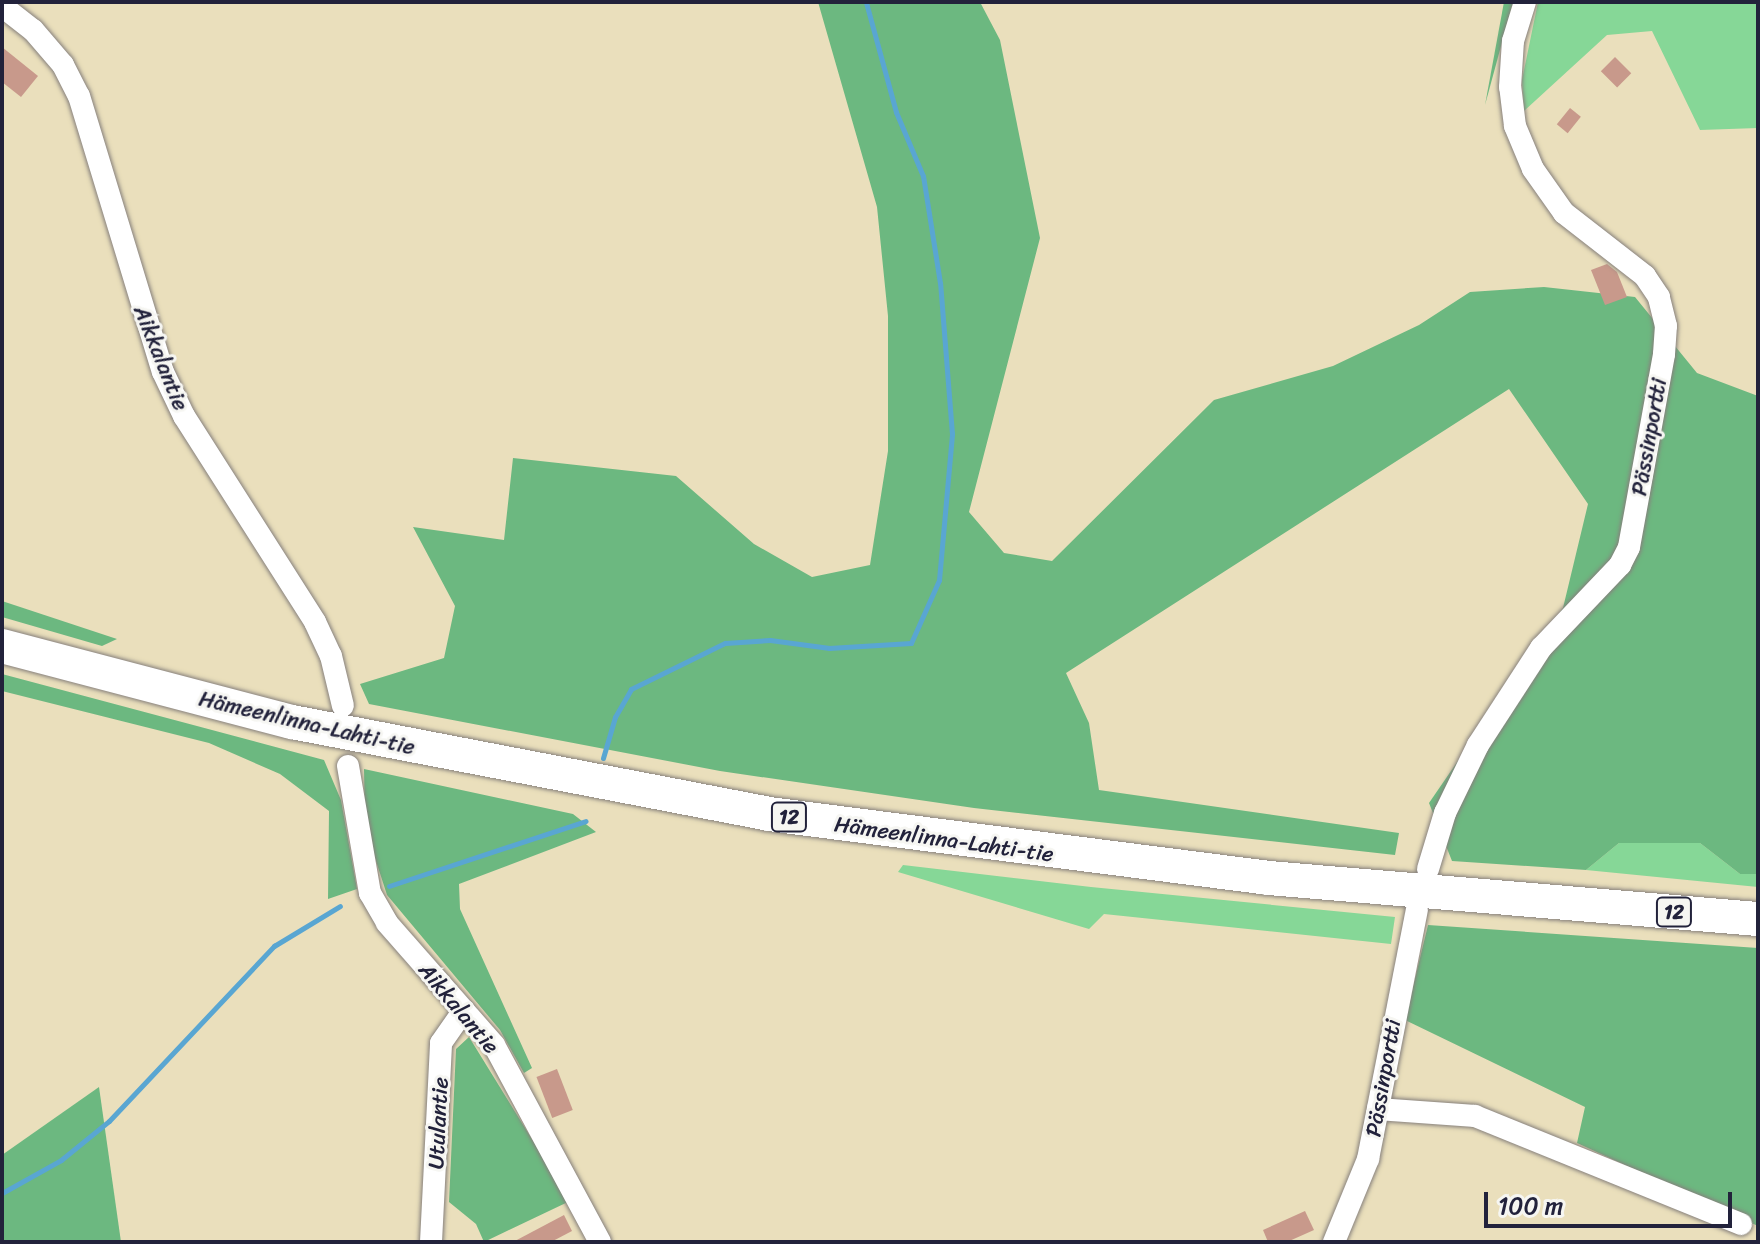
<!DOCTYPE html>
<meta charset="utf-8">
<style>
body{margin:0}
#map{position:relative;width:1760px;height:1244px;overflow:hidden;background:#eadfbc;font-family:Sriracha,sans-serif}
div>[style]{position:absolute}
[style*='--x']{left:calc(var(--x)*1px);top:calc(var(--y)*1px);width:calc(var(--w)*1px);rotate:calc(var(--a)*1deg)}
.green>*{inset:0;background:#86d797}
.forest>*{inset:0;background:#6cb880}
.stream>*{height:5px;margin:-2.5px;padding:0 2.5px;transform-origin:2.5px;border-radius:2.5px;background:#59a6d2}
.building>*{inset:0;background:#c8998b;transform-origin:0 0}
.roads{filter:drop-shadow(0 0 2px #86807c) drop-shadow(0 0 2px #86807c)}
.minor>*{height:22px;margin:-11px;padding:0 11px;transform-origin:11px;border-radius:11px;background:#fff}
.highway>*{height:34px;margin:-17px;padding:0 17px;transform-origin:17px;border-radius:17px;background:#fff}
span{translate:-50% -50%;white-space:nowrap;text-align:center;line-height:1.15;-webkit-text-stroke:6px #f6f6f2;paint-order:stroke}
.shield-label span{padding:2px 6px;background:#f6f6f2;border:2px solid;border-radius:6px;-webkit-text-stroke-width:0}
.shield-label{font-size:20px;color:#22223b;font-weight:700}
.street-label{font-size:22px;color:#22223b}
.frame{position:absolute;inset:0;border:4px solid #22223b;pointer-events:none}
.scale{position:absolute;left:1484px;top:1192px;width:248px;height:36px;box-sizing:border-box;border:4px solid #22223b;border-top:0;padding-left:10px;font-size:24px;line-height:28px;white-space:nowrap;color:#22223b;-webkit-text-stroke:6px #f6f6f2;paint-order:stroke}
</style>
<div id="map">
<div class="green">
<div style="clip-path:polygon(1538px 2px,1758px 2px,1758px 128px,1700px 130px,1652px 31px,1607px 35px,1524px 111px,1522px 80px)"></div>
<div style="clip-path:polygon(1619px 843px,1700px 843px,1740px 874px,1758px 874px,1758px 887px,1586px 870px)"></div>
<div style="clip-path:polygon(903px 865px,1091px 887px,1395px 917px,1391px 944px,1104px 914px,1089px 929px,898px 872px)"></div>
</div>
<div class="forest">
<div style="clip-path:polygon(818px 2px,980px 2px,1000px 40px,1040px 238px,969px 512px,1004px 553px,1052px 561px,1214px 400px,1333px 366px,1419px 325px,1470px 292px,1544px 287px,1635px 297px,1697px 373px,1758px 396px,1758px 874px,1740px 874px,1700px 843px,1619px 843px,1586px 870px,1452px 861px,1429px 803px,1563px 608px,1588px 504px,1509px 389px,1066px 673px,1089px 723px,1099px 790px,1399px 833px,1395px 855px,974px 808px,720px 771px,369px 704px,360px 684px,444px 658px,455px 606px,413px 527px,504px 540px,513px 458px,676px 476px,754px 544px,812px 577px,870px 565px,888px 451px,888px 316px,877px 207px)"></div>
<div style="clip-path:polygon(1504px 2px,1513px 2px,1485px 105px)"></div>
<div style="clip-path:polygon(2px 601px,117px 639px,102px 646px,2px 617px)"></div>
<div style="clip-path:polygon(2px 674px,324px 760px,341px 800px,357px 889px,328px 899px,329px 811px,280px 774px,209px 743px,2px 691px)"></div>
<div style="clip-path:polygon(364px 769px,573px 814px,596px 832px,459px 884px,460px 909px,532px 1068px,524px 1073px,500px 1030px,387px 895px,365px 827px)"></div>
<div style="clip-path:polygon(1428px 925px,1758px 948px,1758px 1226px,1577px 1143px,1585px 1107px,1405px 1020px)"></div>
<div style="clip-path:polygon(469px 1037px,570px 1201px,484px 1242px,476px 1224px,449px 1202px,456px 1049px)"></div>
<div style="clip-path:polygon(99px 1087px,121px 1242px,2px 1242px,2px 1155px)"></div>
</div>
<div class="stream">
<div style="--x:603;--y:758;--w:43;--a:-73.7"></div>
<div style="--x:615;--y:717;--w:32;--a:-60"></div>
<div style="--x:631;--y:689;--w:105;--a:-26.1"></div>
<div style="--x:725;--y:643;--w:45;--a:-3.8"></div>
<div style="--x:770;--y:640;--w:60;--a:7.7"></div>
<div style="--x:829;--y:648;--w:82;--a:-3.5"></div>
<div style="--x:911;--y:643;--w:69;--a:-66"></div>
<div style="--x:939;--y:580;--w:147;--a:-84.9"></div>
<div style="--x:952;--y:434;--w:151;--a:-94.5"></div>
<div style="--x:940;--y:283;--w:108;--a:-99"></div>
<div style="--x:923;--y:176;--w:69;--a:-112.9"></div>
<div style="--x:896;--y:112;--w:114;--a:-105.3"></div>
<div style="--x:389;--y:886;--w:207;--a:-18.3"></div>
<div style="--x:2;--y:1193;--w:68;--a:-29.2"></div>
<div style="--x:61;--y:1160;--w:62;--a:-39.1"></div>
<div style="--x:109;--y:1121;--w:241;--a:-46.7"></div>
<div style="--x:274;--y:946;--w:77;--a:-31.2"></div>
</div>
<div class="building">
<div style="clip-path:polygon(2px 47px,38px 76px,21px 97px,2px 82px)"></div>
<div style="left:1615px;top:57px;width:23px;height:20px;rotate:45deg"></div>
<div style="left:1570px;top:108px;width:14px;height:21px;rotate:39deg"></div>
<div style="clip-path:polygon(1607px 264px,1617px 272px,1627px 297px,1605px 305px,1591px 270px)"></div>
<div style="left:557px;top:1069px;width:44px;height:22px;rotate:69deg"></div>
<div style="clip-path:polygon(1305px 1211px,1314px 1230px,1287px 1242px,1268px 1242px,1263px 1230px)"></div>
<div style="clip-path:polygon(564px 1215px,572px 1231px,551px 1242px,513px 1242px)"></div>
</div>
<div class="roads">
<div class="minor">
<div style="--x:2;--y:6;--w:39;--a:38"></div>
<div style="--x:33;--y:30;--w:46;--a:49.4"></div>
<div style="--x:63;--y:65;--w:35;--a:63"></div>
<div style="--x:79;--y:96;--w:288;--a:73.1"></div>
<div style="--x:163;--y:372;--w:49;--a:64.5"></div>
<div style="--x:184;--y:416;--w:244;--a:57.5"></div>
<div style="--x:315;--y:622;--w:38;--a:65"></div>
<div style="--x:331;--y:656;--w:51;--a:76.5"></div>
<div style="--x:348;--y:766;--w:129;--a:80.2"></div>
<div style="--x:370;--y:893;--w:34;--a:60"></div>
<div style="--x:387;--y:923;--w:162;--a:48.7"></div>
<div style="--x:494;--y:1045;--w:224;--a:61.7"></div>
<div style="--x:1428;--y:869;--w:59;--a:-73.1"></div>
<div style="--x:1445;--y:813;--w:76;--a:-64.1"></div>
<div style="--x:1478;--y:745;--w:116;--a:-57"></div>
<div style="--x:1541;--y:648;--w:115;--a:-46.4"></div>
<div style="--x:1620;--y:565;--w:20;--a:-63"></div>
<div style="--x:1629;--y:547;--w:196;--a:-79.7"></div>
<div style="--x:1664;--y:354;--w:28;--a:-86"></div>
<div style="--x:1666;--y:326;--w:30;--a:-104"></div>
<div style="--x:1659;--y:297;--w:25;--a:-124"></div>
<div style="--x:1645;--y:276;--w:103;--a:-142.1"></div>
<div style="--x:1564;--y:213;--w:54;--a:-125.2"></div>
<div style="--x:1533;--y:169;--w:47;--a:-112.7"></div>
<div style="--x:1515;--y:126;--w:39;--a:-97"></div>
<div style="--x:1510;--y:87;--w:46;--a:-86.3"></div>
<div style="--x:1513;--y:41;--w:41;--a:-72.9"></div>
<div style="--x:1378;--y:1109;--w:97;--a:4.1"></div>
<div style="--x:1475;--y:1116;--w:287;--a:22.1"></div>
<div style="--x:431;--y:1242;--w:199;--a:-87.1"></div>
<div style="--x:441;--y:1043;--w:40;--a:-55.1"></div>
<div style="--x:1334;--y:1242;--w:90;--a:-67.7"></div>
<div style="--x:1368;--y:1159;--w:254;--a:-78.9"></div>
</div>
<div class="highway">
<div style="--x:2;--y:646;--w:300;--a:14.7"></div>
<div style="--x:292;--y:722;--w:486;--a:10.9"></div>
<div style="--x:769;--y:814;--w:504;--a:7.29"></div>
<div style="--x:1269;--y:878;--w:491;--a:4.8"></div>
</div>
</div>
<div class="shield-label">
<span style="left:789px;top:817px">12</span>
<span style="left:1674px;top:912px">12</span>
</div>
<div class="street-label">
<span style="left:161px;top:358px;rotate:68deg">Aikkalantie</span>
<span style="left:1649px;top:437px;rotate:-80deg">Pässinportti</span>
<span style="left:307px;top:723px;rotate:13deg">Hämeenlinna-Lahti-tie</span>
<span style="left:944px;top:839px;rotate:8deg">Hämeenlinna-Lahti-tie</span>
<span style="left:459px;top:1008px;rotate:50deg">Aikkalantie</span>
<span style="left:1383px;top:1078px;rotate:-80deg">Pässinportti</span>
<span style="left:438px;top:1123px;rotate:-87deg">Utulantie</span>
</div>
<div class="frame"></div>
<div class="scale">100 m</div>
</div>
